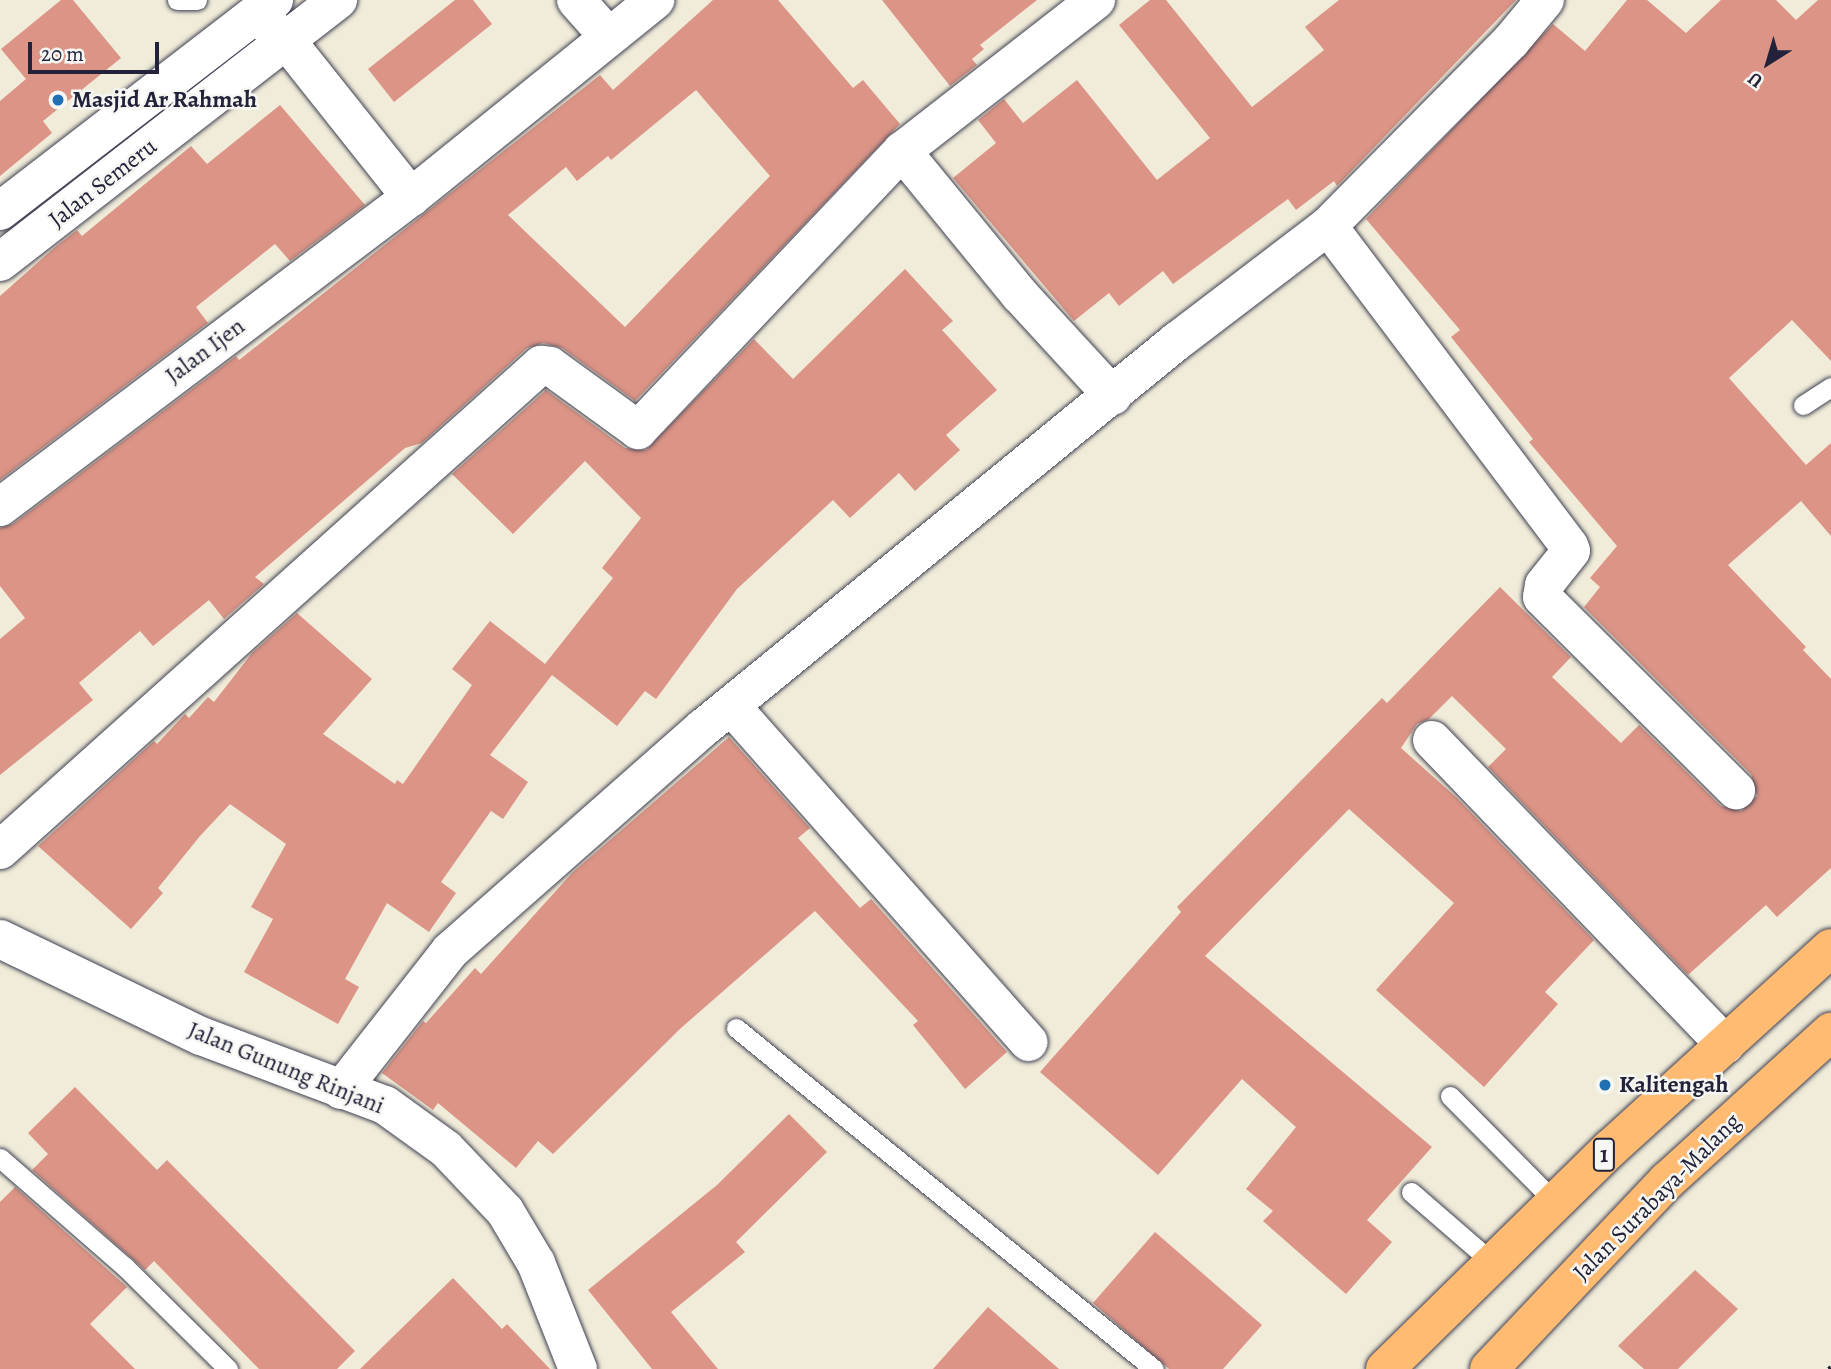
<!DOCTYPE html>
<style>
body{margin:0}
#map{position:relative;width:1831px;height:1369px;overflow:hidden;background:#f0ecd9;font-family:Alegreya,serif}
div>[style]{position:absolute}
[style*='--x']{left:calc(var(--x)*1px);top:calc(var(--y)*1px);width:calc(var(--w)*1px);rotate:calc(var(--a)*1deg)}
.building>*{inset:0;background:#db9486}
.roads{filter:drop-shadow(0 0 2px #414053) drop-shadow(0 0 2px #414053)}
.lane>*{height:19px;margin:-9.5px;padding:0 9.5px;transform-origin:9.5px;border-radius:9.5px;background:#fff}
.street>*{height:38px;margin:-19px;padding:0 19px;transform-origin:19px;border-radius:19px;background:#fff}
.highway>*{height:38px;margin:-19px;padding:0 19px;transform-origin:19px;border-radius:19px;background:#febb71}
.rail>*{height:5px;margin-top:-2.5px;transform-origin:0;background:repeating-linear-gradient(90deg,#22223b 0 10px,transparent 0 15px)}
.dots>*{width:19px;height:19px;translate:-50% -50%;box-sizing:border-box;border:4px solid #f6f6f2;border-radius:50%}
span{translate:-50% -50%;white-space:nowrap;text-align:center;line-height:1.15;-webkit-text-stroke:5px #f6f6f2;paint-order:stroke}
.shield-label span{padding:2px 5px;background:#f6f6f2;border:2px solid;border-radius:5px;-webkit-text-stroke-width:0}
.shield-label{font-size:23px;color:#22223b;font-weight:700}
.poi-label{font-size:24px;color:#22223b;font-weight:700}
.left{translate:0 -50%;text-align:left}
.street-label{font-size:24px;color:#22223b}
.north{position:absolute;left:1733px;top:28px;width:70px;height:70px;-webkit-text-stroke:5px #f6f6f2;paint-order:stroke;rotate:217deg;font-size:19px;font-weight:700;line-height:28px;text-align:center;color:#22223b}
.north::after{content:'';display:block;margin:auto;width:24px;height:32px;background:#22223b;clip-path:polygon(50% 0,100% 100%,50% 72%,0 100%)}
.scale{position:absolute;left:28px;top:42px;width:131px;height:32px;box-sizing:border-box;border:4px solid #22223b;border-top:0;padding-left:9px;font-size:21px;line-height:24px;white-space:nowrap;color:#22223b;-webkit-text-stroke:5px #f6f6f2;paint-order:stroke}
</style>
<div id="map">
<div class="building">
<div style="clip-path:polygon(61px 0,73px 0,121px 58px,43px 121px,52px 133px,0 176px,0 101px,26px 79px,1px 49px)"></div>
<div style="clip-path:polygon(455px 0,473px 0,492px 24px,394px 102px,368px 69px)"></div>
<div style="clip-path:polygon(evenodd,713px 0,778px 0,853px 88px,863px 80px,900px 124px,635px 401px,562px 348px,543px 343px,527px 348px,422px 443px,405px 448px,255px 577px,264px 584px,224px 619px,209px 600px,153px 646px,140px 631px,79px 683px,93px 700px,0 775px,0 639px,25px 618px,0 586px,0 528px,13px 524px,236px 356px,239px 360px,600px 75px,613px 90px,713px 0,696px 90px,770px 176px,625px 327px,508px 215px,566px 167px,577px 181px,608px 156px,611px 160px,696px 90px)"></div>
<div style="clip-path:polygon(882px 0,1037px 0,980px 45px,984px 49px,972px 59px,977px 65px,950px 86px)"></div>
<div style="clip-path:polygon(1150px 0,1166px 0,1252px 107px,1324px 50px,1305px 27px,1339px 0,1516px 0,1337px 186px,1334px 181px,1296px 210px,1288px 199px,1173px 284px,1163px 271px,1119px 306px,1109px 293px,1074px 321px,953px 178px,996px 143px,978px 120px,1004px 99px,1023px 123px,1077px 80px,1157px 180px,1210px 138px,1119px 25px)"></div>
<div style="clip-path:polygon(1627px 0,1647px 0,1686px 33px,1721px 0,1776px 0,1796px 20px,1818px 0,1831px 0,1831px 361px,1792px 320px,1729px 378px,1806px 465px,1831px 443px,1831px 536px,1801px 501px,1728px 565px,1806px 647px,1803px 650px,1831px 679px,1831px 868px,1777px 917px,1766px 905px,1688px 975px,1488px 767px,1506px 749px,1452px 696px,1429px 719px,1417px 724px,1401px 748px,1457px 798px,1594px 940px,1545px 992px,1558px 1004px,1484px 1087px,1376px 990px,1454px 903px,1349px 809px,1205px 956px,1432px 1147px,1367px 1220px,1392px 1242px,1346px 1294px,1263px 1221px,1273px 1211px,1246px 1189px,1296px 1127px,1242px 1079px,1158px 1175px,1040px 1072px,1181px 912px,1177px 907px,1382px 698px,1387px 703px,1500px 587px,1571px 657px,1552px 677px,1621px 743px,1639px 725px,1721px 806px,1741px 811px,1757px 796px,1751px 774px,1584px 607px,1600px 587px,1590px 578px,1617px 546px,1529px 442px,1533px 439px,1451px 337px,1460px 330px,1366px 219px,1553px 24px,1585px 51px)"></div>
<div style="clip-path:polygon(280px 105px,365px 205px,290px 261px,275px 244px,196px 307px,208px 323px,0 480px,0 296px,54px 248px,77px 230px,82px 236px,191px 146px,207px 164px)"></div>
<div style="clip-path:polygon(905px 269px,953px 321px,942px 330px,997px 390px,946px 435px,960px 450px,915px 491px,899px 473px,850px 518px,833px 500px,737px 589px,656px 699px,645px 691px,617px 726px,552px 675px,490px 755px,528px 782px,503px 819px,491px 811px,441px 882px,456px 893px,429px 932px,387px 903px,345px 979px,359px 987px,338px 1024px,244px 972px,273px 919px,251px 907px,286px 844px,230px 804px,200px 836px,158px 888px,163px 893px,131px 929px,38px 846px,154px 741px,157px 744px,185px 714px,189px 718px,208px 697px,214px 702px,252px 653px,297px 613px,372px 679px,323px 734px,395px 784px,397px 780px,403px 784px,472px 685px,452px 669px,490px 621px,545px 664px,613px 578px,602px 568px,641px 518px,585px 461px,513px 534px,452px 474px,546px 390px,625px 448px,646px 450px,754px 339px,793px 379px)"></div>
<div style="clip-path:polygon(729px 737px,810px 828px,798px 838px,860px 908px,871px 899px,1007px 1052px,965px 1089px,913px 1025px,918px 1021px,815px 911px,681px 1028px,553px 1154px,538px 1141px,516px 1168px,438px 1103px,433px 1110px,382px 1073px,423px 1021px,426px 1023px,475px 968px,481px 974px,572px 873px)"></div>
<div style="clip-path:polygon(75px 1087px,157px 1170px,167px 1160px,355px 1351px,337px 1369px,259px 1369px,154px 1261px,145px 1270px,32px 1170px,48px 1154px,28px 1133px)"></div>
<div style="clip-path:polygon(789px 1114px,827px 1152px,736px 1242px,745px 1252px,671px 1312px,718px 1369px,652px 1369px,588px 1290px,717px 1185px)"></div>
<div style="clip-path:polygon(15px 1187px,127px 1287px,90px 1324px,135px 1369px,0 1369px,0 1202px)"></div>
<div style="clip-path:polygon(1155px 1232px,1262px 1325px,1223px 1369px,1169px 1369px,1093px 1303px)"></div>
<div style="clip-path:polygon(1695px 1270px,1738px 1309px,1678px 1369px,1644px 1369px,1618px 1346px)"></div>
<div style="clip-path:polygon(453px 1278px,502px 1329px,507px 1324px,550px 1369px,360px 1369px)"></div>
<div style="clip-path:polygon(988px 1307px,1059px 1369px,933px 1369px)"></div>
</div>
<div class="roads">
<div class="lane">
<div style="--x:177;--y:0;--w:20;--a:0"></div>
<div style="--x:1803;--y:405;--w:33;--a:-33"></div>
<div style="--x:736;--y:1028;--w:539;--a:39.21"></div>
<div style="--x:1450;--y:1096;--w:149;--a:45.3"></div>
<div style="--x:0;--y:1158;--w:166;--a:41.1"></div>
<div style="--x:125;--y:1267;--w:145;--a:44.7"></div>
<div style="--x:1411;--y:1192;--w:108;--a:40.9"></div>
</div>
<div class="street">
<div style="--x:576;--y:0;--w:48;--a:48.4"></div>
<div style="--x:267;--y:24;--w:25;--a:40"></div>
<div style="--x:286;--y:40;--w:201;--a:51.5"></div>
<div style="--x:902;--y:151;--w:186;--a:50.7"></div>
<div style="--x:1020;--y:295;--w:137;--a:47.4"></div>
<div style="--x:0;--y:211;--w:346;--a:-37.6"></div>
<div style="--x:1328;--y:226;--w:401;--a:53"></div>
<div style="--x:1569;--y:546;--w:5;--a:68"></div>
<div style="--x:1571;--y:551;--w:43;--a:128.5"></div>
<div style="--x:1544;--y:585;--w:12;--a:99"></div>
<div style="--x:1542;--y:597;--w:274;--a:44.9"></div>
<div style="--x:0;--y:262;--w:428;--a:-37.8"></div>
<div style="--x:0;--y:507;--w:515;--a:-37.03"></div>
<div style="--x:411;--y:197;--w:314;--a:-38.9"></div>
<div style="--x:733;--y:708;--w:446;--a:48.5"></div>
<div style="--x:1432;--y:740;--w:423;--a:46.1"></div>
<div style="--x:0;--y:850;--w:727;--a:-41.88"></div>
<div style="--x:541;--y:365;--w:9;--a:6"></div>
<div style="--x:550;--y:366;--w:109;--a:36"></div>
<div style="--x:638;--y:430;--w:384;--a:-46.6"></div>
<div style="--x:902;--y:151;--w:246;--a:-37.9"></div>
<div style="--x:0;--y:939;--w:223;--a:25.8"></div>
<div style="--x:201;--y:1036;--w:197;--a:20.6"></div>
<div style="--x:385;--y:1105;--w:75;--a:35.8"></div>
<div style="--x:446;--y:1149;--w:86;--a:46.4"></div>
<div style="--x:505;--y:1211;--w:61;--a:59.2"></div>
<div style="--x:536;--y:1263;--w:114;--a:68.4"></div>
<div style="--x:341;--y:1090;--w:177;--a:-51.9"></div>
<div style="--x:450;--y:951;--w:337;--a:-41.4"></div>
<div style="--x:703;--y:728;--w:612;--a:-39.23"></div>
<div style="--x:1177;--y:341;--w:190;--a:-37.3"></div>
<div style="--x:1328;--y:226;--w:260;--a:-45.3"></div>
<div style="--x:1511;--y:41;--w:53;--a:-50.3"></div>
</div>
<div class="highway">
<div style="--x:1385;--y:1369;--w:316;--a:-44.4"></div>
<div style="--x:1611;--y:1148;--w:297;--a:-42.3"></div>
<div style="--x:1489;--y:1369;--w:259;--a:-46.6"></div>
<div style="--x:1667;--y:1181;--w:222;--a:-42.3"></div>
</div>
</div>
<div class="rail">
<div style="--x:1829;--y:1369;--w:3;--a:-45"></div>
</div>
<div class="dots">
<div style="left:58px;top:100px;background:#1f6fb2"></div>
<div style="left:1605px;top:1085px;background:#1f6fb2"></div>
</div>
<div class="shield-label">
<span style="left:1604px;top:1155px">1</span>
</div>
<div class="poi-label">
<span class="left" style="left:72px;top:100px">Masjid Ar Rahmah</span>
<span class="left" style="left:1619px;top:1085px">Kalitengah</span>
</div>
<div class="street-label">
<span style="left:103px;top:183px;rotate:-38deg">Jalan Semeru</span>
<span style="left:205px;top:351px;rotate:-37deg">Jalan Ijen</span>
<span style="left:286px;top:1068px;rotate:22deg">Jalan Gunung Rinjani</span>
<span style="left:1657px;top:1197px;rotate:-45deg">Jalan Surabaya-Malang</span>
</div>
<div class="north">U</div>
<div class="scale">20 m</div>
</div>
